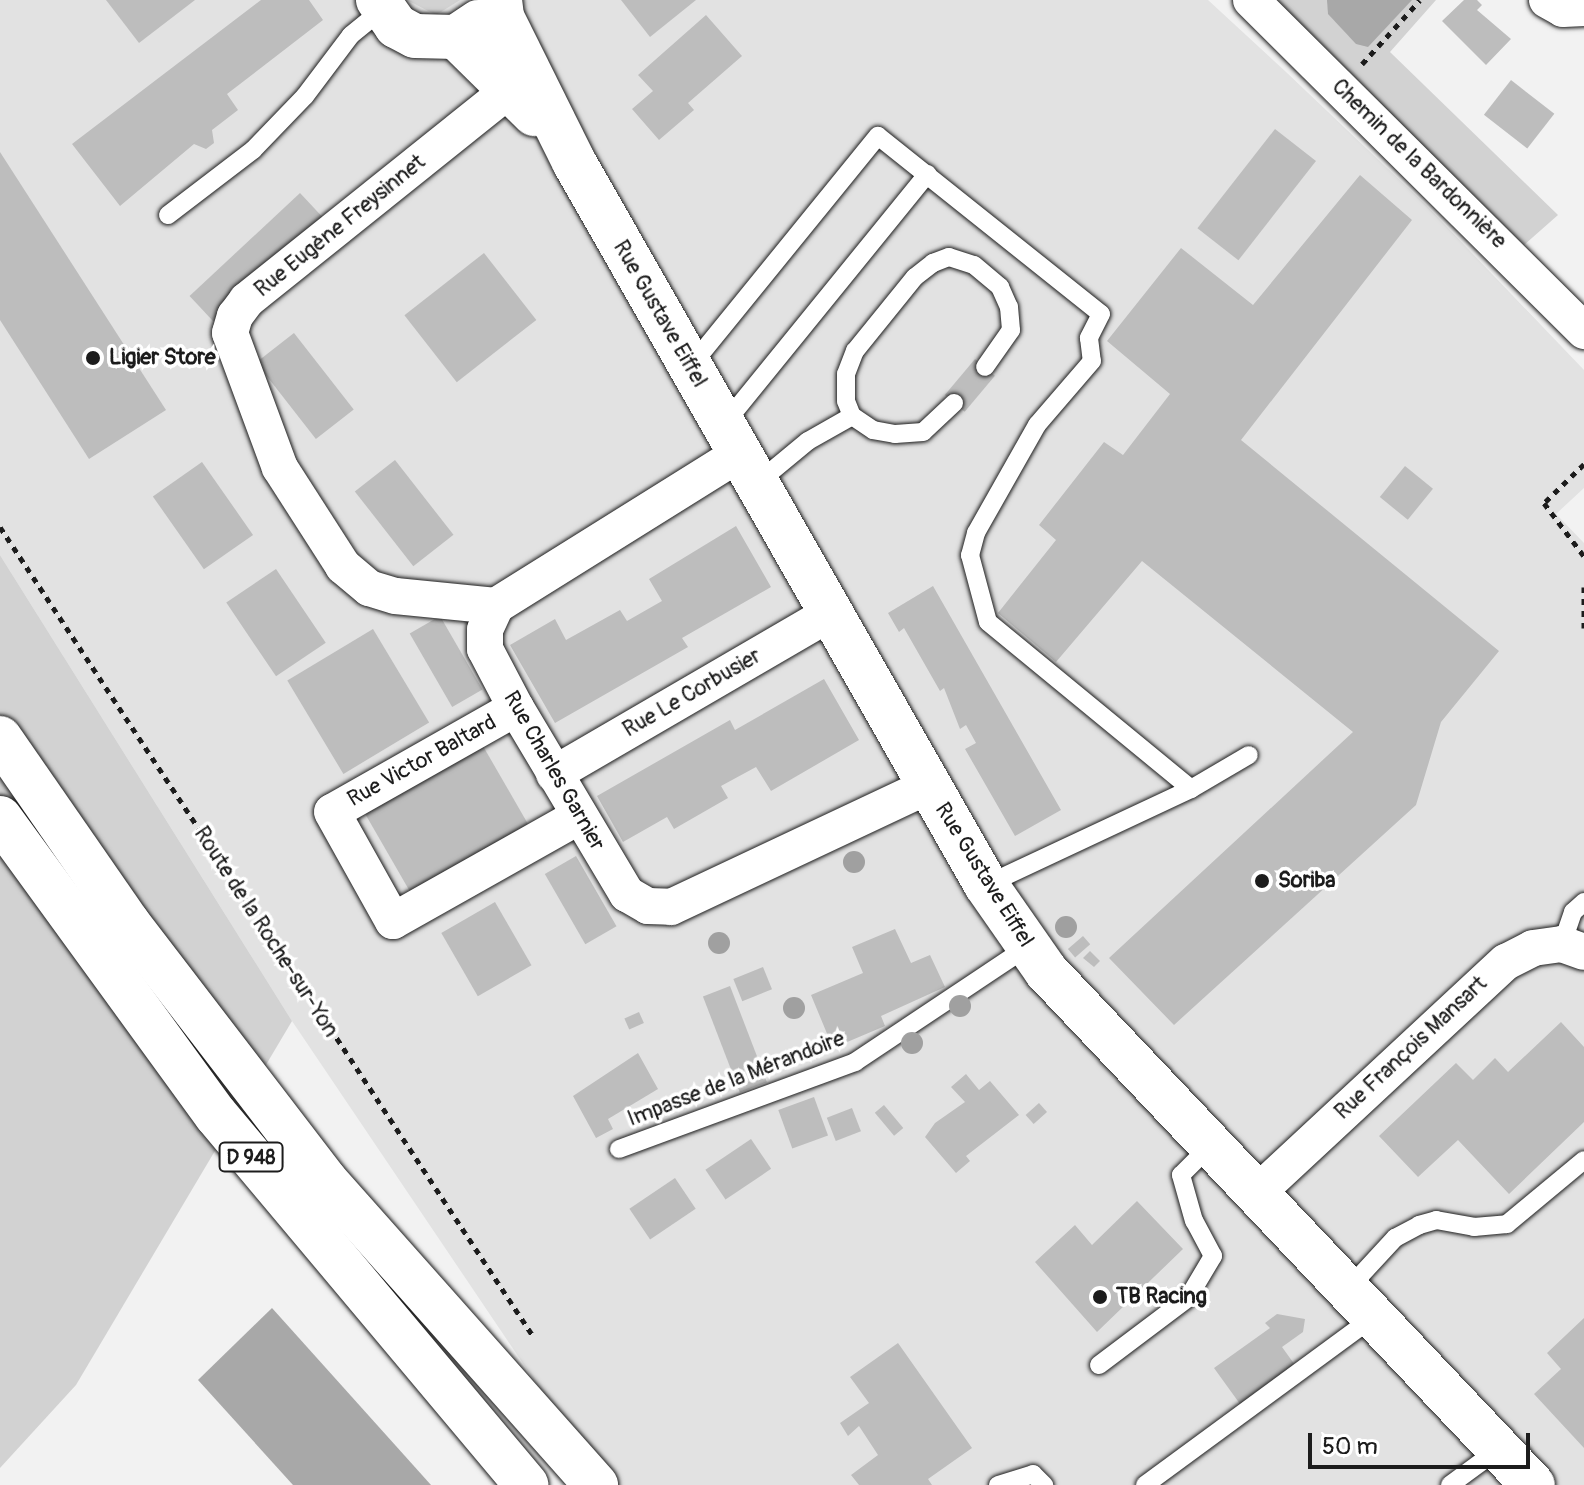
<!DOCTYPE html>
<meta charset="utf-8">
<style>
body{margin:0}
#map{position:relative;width:1584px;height:1485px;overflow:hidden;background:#f2f2f2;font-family:Pangolin,sans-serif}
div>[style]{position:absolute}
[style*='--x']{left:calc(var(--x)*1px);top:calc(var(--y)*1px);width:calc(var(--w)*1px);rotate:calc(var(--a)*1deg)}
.built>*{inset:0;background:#e2e2e2}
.green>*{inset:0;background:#d2d2d2}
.water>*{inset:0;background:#a8a8a8}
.building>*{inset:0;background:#bdbdbd;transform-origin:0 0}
.path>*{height:5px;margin-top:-2.5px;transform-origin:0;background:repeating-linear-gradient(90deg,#1c1c1c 0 6px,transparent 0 12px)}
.roads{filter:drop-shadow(0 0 2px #1c1c1c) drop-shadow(0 0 2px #1c1c1c)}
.service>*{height:18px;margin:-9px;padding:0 9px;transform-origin:9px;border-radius:9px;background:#fff}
.minor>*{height:36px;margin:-18px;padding:0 18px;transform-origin:18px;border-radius:18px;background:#fff}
.tertiary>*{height:44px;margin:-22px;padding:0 22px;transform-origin:22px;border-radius:22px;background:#fff}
.trunk>*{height:44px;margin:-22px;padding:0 22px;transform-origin:22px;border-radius:22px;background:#fff}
.trees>*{width:22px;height:22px;margin:-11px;border-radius:50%;background:#a0a0a0}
.dots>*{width:22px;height:22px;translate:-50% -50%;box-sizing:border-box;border:4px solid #fff;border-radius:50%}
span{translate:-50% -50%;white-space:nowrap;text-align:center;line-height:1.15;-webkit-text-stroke:7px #fff;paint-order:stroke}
.shield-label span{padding:2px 6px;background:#fff;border:2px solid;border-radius:6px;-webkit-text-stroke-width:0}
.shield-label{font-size:20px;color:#1c1c1c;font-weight:700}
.street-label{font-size:22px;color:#1c1c1c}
.poi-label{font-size:22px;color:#1c1c1c;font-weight:700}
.left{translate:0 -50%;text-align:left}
.scale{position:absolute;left:1308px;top:1433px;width:222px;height:36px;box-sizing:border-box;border:4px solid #1c1c1c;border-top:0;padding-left:10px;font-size:24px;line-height:28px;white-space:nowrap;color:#1c1c1c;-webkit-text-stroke:6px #fff;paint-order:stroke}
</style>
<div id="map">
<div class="built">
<div style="clip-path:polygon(0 0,1208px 0,1286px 72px,1426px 205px,1584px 370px,1584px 488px,1556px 514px,1584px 543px,1584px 1485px,605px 1485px,292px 1021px,0 555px)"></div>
</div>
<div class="green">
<div style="clip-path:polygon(407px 0,460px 0,436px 15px)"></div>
<div style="clip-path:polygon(1272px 0,1436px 0,1390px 52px,1558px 215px,1524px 245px)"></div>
<div style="clip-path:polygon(0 555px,292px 1021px,76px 1385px,0 1468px)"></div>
</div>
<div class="water">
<div style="clip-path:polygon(1327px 0,1412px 0,1368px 47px,1356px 44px,1328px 14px)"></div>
<div style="clip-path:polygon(272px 1308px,431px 1485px,293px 1485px,198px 1380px)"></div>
</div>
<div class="building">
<div style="clip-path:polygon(106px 0,195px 0,139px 43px)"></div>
<div style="clip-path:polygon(261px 0,309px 0,323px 20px,227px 94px,238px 110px,212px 130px,214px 143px,206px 149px,194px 144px,120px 206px,72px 144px)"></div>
<div style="clip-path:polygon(621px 0,696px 0,650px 37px)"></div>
<div style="clip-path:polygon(1464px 0,1477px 0,1482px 5px,1477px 10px,1511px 39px,1486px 65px,1442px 21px)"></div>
<div style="clip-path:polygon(706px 15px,742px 56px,688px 103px,694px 110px,659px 140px,632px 109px,653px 91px,638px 75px)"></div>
<div style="left:1511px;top:80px;width:55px;height:44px;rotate:38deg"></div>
<div style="left:1275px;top:129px;width:52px;height:126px;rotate:38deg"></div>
<div style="clip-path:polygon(0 152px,166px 410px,89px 459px,0 320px)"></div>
<div style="clip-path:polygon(1360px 175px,1412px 220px,1241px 440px,1499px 651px,1441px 722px,1416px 805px,1174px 1025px,1109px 958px,1353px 732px,1142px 561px,1056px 662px,998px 613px,1056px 540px,1039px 525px,1104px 442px,1123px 455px,1170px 394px,1107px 341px,1181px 248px,1253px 305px)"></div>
<div style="left:300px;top:193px;width:35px;height:151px;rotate:47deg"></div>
<div style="left:484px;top:253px;width:85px;height:101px;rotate:52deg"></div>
<div style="left:294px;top:333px;width:97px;height:48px;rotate:52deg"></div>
<div style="left:975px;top:359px;width:26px;height:47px;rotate:40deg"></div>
<div style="left:395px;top:460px;width:95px;height:51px;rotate:52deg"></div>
<div style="left:202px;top:462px;width:89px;height:60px;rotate:55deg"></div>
<div style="left:1405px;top:466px;width:36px;height:40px;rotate:39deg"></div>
<div style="clip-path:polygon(736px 526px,771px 587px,682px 638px,688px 647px,555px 723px,510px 645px,555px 619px,566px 640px,620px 610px,627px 621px,662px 601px,649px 579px)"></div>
<div style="left:276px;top:569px;width:89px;height:60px;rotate:56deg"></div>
<div style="clip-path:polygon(933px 586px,1061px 810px,1015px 836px,965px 749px,976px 743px,966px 725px,960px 729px,944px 688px,940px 691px,904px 628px,899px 632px,888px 613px)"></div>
<div style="left:440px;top:616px;width:85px;height:35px;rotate:60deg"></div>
<div style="left:373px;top:629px;width:109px;height:100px;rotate:59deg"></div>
<div style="clip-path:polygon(824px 679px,859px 740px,771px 791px,756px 767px,721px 786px,728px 798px,674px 829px,667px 817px,623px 842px,597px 796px,730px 720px,735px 730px)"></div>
<div style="left:483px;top:746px;width:94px;height:136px;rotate:60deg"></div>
<div style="left:576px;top:856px;width:81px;height:36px;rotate:60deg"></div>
<div style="left:495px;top:902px;width:73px;height:62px;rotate:60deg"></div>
<div style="clip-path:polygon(895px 929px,911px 963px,930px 955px,945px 987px,881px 1016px,885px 1026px,833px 1048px,811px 995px,863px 973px,852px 947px)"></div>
<div style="left:1083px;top:936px;width:11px;height:20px;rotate:49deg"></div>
<div style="clip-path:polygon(1090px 951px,1100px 961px,1094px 967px,1083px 958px)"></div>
<div style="left:763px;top:967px;width:24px;height:32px;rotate:68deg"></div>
<div style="left:730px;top:986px;width:103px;height:29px;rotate:69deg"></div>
<div style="left:639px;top:1012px;width:12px;height:16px;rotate:66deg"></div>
<div style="clip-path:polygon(1561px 1022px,1584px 1047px,1584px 1122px,1509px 1194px,1458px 1140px,1418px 1177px,1379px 1136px,1456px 1063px,1473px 1080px,1495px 1058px,1508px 1072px)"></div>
<div style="clip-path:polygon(638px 1053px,658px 1089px,608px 1119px,613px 1129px,596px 1138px,573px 1096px)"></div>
<div style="clip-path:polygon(966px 1074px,979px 1090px,990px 1081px,1019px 1115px,966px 1156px,970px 1161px,956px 1173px,925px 1137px,935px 1123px,965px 1102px,951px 1087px)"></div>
<div style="left:814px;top:1097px;width:41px;height:38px;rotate:70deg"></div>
<div style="left:1039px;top:1103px;width:12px;height:18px;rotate:48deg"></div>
<div style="left:884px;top:1105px;width:30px;height:12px;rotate:50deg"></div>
<div style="left:852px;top:1108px;width:25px;height:27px;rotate:69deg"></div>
<div style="left:751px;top:1139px;width:36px;height:55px;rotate:56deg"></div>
<div style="left:675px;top:1178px;width:37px;height:55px;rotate:56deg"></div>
<div style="clip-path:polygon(1137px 1201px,1183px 1249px,1097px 1332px,1035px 1262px,1075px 1225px,1092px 1245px)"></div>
<div style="clip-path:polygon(1277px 1314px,1305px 1319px,1303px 1332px,1282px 1347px,1295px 1365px,1240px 1404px,1214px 1368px,1270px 1328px,1265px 1323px)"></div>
<div style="clip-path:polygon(1584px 1318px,1584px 1448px,1534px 1394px,1561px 1369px,1547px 1353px)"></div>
<div style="clip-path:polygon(898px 1343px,972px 1448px,928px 1479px,932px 1485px,859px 1485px,851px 1475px,878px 1455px,859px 1426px,848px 1436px,840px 1423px,869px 1403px,850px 1377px)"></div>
</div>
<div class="path">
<div style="--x:1362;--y:64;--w:86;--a:-47.8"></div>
<div style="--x:1584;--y:464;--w:56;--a:135.7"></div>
<div style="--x:1544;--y:503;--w:66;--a:53"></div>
<div style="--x:0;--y:527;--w:969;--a:56.62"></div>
<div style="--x:1584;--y:587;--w:41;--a:90"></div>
</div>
<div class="roads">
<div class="service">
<div style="--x:168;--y:215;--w:107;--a:-37.4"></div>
<div style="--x:253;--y:150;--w:75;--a:-46.1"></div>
<div style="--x:305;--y:96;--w:76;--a:-53"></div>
<div style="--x:351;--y:35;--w:40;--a:-39"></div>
<div style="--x:690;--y:367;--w:298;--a:-50.9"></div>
<div style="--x:878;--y:136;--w:285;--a:38.6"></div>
<div style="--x:1101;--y:314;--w:27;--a:117"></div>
<div style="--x:1089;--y:338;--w:23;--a:83"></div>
<div style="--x:1092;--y:361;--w:84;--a:130.7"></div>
<div style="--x:1037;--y:425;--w:124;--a:119.5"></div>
<div style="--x:976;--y:533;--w:23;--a:105"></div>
<div style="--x:970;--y:555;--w:69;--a:75"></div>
<div style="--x:988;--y:622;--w:263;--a:39.4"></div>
<div style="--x:954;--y:403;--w:42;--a:136.9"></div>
<div style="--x:923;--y:432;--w:28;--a:176"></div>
<div style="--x:895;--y:434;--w:22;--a:-170"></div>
<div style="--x:873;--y:430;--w:25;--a:-146"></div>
<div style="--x:852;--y:416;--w:16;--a:-112"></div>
<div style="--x:846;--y:401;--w:27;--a:-90"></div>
<div style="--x:846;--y:374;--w:25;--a:-69"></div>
<div style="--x:855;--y:351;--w:95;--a:-51"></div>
<div style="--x:915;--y:277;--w:23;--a:-38"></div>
<div style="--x:933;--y:263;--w:17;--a:-21"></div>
<div style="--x:949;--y:257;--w:26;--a:18"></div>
<div style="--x:974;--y:265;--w:34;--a:40"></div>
<div style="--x:1000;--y:287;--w:22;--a:66"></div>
<div style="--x:1009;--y:307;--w:23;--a:85"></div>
<div style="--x:1011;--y:330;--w:45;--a:125.1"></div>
<div style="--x:725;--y:423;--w:321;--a:-50.9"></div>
<div style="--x:756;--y:484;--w:67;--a:-39.6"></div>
<div style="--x:808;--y:441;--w:51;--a:-29.6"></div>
<div style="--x:986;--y:885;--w:226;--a:-25.1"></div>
<div style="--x:1191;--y:789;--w:67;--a:-30.4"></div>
<div style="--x:1562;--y:944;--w:34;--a:-71"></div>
<div style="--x:1573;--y:912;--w:15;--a:-42"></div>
<div style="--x:619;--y:1149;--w:252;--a:-20.2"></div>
<div style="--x:855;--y:1062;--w:209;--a:-33.7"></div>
<div style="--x:1347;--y:1290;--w:71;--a:-47.3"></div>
<div style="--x:1395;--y:1238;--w:27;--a:-28"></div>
<div style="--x:1419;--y:1225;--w:18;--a:-16"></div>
<div style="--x:1436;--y:1220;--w:39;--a:10"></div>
<div style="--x:1474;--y:1227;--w:33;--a:-5"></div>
<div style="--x:1507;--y:1224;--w:100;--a:-39.7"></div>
<div style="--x:1099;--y:1365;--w:111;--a:-37"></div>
<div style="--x:1188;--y:1298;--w:49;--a:-59.2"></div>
<div style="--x:1213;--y:1256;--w:40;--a:-118"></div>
<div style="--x:1194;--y:1221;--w:48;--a:-105.8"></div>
<div style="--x:1181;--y:1175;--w:42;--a:-45"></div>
<div style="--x:998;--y:1485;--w:37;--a:-17"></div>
<div style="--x:1033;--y:1474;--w:16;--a:45"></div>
<div style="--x:1145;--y:1485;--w:284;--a:-36.3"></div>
<div style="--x:1450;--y:1485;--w:61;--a:-36.3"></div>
</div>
<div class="minor">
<div style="--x:1251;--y:0;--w:470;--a:44.8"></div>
<div style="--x:1547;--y:0;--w:18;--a:29"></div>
<div style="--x:1563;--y:9;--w:21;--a:-3"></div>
<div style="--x:739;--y:454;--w:287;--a:148"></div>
<div style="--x:496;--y:606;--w:26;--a:115"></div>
<div style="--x:485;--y:630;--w:19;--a:90"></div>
<div style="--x:485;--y:649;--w:67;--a:62.3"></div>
<div style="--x:516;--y:708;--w:217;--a:59.2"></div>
<div style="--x:627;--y:894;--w:24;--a:30"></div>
<div style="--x:648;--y:906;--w:23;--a:2"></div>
<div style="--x:671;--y:907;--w:284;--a:-25.2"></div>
<div style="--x:496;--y:606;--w:101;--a:-174.3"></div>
<div style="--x:395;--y:596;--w:27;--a:-163"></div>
<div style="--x:369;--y:588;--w:34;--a:-140"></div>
<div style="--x:343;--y:566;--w:117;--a:-122.7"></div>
<div style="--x:280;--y:468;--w:144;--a:-110.3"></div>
<div style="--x:230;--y:333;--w:18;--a:-74"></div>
<div style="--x:235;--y:316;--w:20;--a:-53"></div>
<div style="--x:247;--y:300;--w:361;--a:-38.7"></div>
<div style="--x:516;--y:708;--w:211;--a:150.5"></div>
<div style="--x:332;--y:812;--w:125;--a:60.8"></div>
<div style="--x:393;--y:921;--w:214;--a:-29.4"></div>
<div style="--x:554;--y:774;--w:318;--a:-30.2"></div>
<div style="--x:1257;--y:1193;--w:340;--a:-42.9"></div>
<div style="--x:1506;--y:962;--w:30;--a:-27"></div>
<div style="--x:1533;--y:948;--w:29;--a:-8"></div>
<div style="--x:1562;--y:944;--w:23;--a:20"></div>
</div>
<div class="tertiary">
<div style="--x:378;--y:0;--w:32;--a:55"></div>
<div style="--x:396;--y:26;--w:21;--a:28"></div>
<div style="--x:415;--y:36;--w:41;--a:1.4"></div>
<div style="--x:456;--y:37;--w:27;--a:-34"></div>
<div style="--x:500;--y:0;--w:17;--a:83"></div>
<div style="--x:502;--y:17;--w:162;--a:63.6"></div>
<div style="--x:574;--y:162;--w:832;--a:60.32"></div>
<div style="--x:986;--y:885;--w:105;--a:55.1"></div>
<div style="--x:1046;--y:971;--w:708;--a:46.55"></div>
<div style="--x:456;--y:37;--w:110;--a:44.6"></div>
</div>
<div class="trunk">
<div style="--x:0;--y:738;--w:225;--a:55.3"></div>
<div style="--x:128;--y:923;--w:325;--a:52.5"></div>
<div style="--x:326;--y:1181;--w:407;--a:48.4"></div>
<div style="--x:0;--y:818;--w:367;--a:54"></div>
<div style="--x:216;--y:1115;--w:483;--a:50"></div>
</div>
</div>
<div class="trees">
<div style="left:854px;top:862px"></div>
<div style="left:1066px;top:927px"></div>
<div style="left:719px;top:943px"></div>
<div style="left:960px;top:1006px"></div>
<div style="left:794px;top:1008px"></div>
<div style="left:912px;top:1043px"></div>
</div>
<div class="dots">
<div style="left:93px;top:358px;background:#1c1c1c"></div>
<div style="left:1262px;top:881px;background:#1c1c1c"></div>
<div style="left:1100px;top:1297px;background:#1c1c1c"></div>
</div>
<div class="shield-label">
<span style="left:251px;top:1157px">D 948</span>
</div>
<div class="street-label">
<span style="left:1419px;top:164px;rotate:44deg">Chemin de la Bardonnière</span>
<span style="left:340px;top:226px;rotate:-39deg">Rue Eugène Freysinnet</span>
<span style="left:660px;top:314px;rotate:60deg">Rue Gustave Eiffel</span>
<span style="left:692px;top:693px;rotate:-30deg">Rue Le Corbusier</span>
<span style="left:422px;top:761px;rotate:-29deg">Rue Victor Baltard</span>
<span style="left:554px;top:771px;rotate:60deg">Rue Charles Garnier</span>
<span style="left:984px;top:875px;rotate:58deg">Rue Gustave Eiffel</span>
<span style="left:266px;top:932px;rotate:57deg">Route de la Roche-sur-Yon</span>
<span style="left:1411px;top:1048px;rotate:-43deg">Rue François Mansart</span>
<span style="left:736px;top:1079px;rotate:-21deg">Impasse de la Mérandoire</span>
</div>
<div class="poi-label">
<span class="left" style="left:109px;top:358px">Ligier Store</span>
<span class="left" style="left:1278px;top:881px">Soriba</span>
<span class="left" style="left:1116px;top:1297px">TB Racing</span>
</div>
<div class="scale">50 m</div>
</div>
